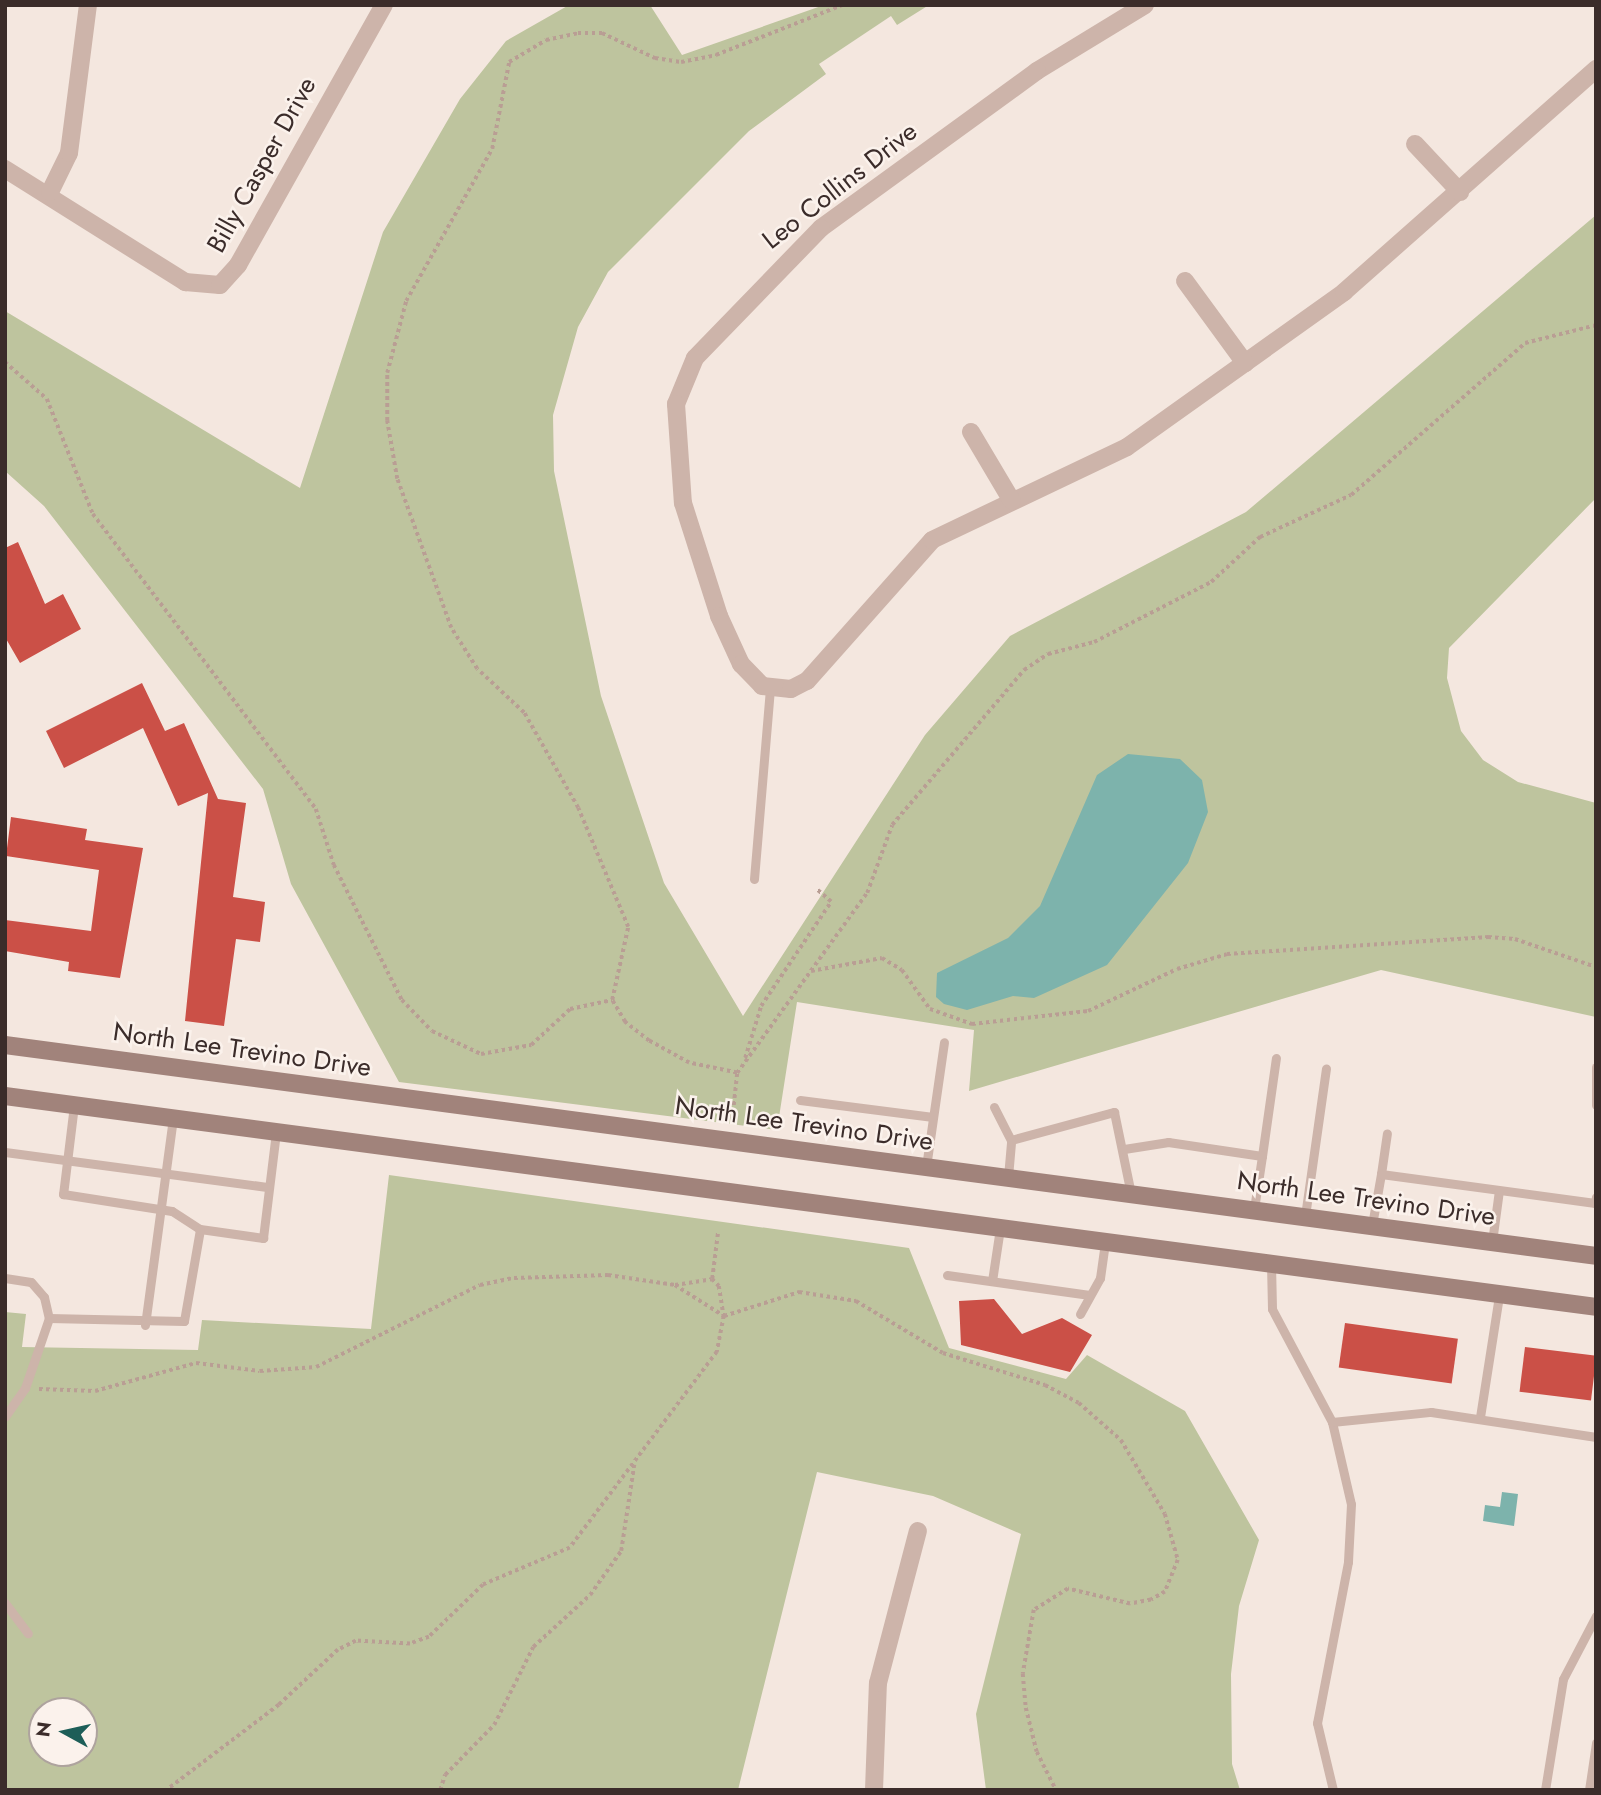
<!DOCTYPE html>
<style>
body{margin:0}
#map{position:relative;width:1601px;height:1795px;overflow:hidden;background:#f4e7df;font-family:Jost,sans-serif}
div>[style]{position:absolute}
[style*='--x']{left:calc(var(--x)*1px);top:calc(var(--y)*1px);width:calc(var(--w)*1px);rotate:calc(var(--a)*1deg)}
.green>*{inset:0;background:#bec49e}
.water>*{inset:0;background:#7db3ac}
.building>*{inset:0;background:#cb5047;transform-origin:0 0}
.path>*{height:3.5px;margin-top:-1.75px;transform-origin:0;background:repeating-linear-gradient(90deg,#b99e94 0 3.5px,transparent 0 7px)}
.lane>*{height:9px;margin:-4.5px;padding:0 4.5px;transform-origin:4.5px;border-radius:4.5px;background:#cdb4aa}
.street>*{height:18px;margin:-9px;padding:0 9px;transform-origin:9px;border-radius:9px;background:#cdb4aa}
.secondary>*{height:18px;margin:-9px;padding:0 9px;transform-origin:9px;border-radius:9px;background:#a1837b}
span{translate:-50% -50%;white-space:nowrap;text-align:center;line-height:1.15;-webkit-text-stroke:5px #fbf2ec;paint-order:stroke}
.street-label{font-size:26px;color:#3b2c2a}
.frame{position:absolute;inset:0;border:7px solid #3b2c2a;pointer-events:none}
.north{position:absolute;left:28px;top:1697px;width:70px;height:70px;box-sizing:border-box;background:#fbf2ec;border:2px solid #aea39e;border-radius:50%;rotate:278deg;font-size:19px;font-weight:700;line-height:28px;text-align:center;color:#3b2c2a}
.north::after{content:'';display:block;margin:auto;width:24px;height:32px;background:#1d5e58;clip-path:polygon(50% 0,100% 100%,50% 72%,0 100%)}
</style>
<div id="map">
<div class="green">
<div style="clip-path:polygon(569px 5px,650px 5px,682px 55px,824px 5px,929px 5px,897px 25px,891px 16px,819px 64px,826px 74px,749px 131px,608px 272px,578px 327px,553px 415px,554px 471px,601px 696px,664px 883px,743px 1016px,925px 735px,1010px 636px,1246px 512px,1596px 215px,1596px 498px,1449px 648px,1447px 678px,1461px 731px,1483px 760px,1518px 782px,1596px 803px,1596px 1017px,1381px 970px,969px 1091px,974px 1030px,797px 1002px,777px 1130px,399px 1082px,291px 884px,263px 789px,44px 506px,5px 471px,5px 311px,300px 488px,383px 232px,460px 99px,506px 41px)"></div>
<div style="clip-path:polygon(evenodd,389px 1175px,909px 1248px,949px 1348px,1066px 1379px,1087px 1355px,1185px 1411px,1259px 1540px,1239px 1606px,1231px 1674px,1232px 1764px,1240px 1790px,986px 1790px,976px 1714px,1021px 1534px,933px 1496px,817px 1472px,738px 1790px,5px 1790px,5px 1312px,26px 1314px,22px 1347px,198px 1350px,202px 1320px,371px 1329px,389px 1175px,42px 1711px,84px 1711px,84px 1753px,42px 1753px,42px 1711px)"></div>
</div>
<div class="water">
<div style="clip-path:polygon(1128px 754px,1180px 759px,1202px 780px,1208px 812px,1188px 863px,1107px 965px,1034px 998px,1013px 996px,967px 1010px,944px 1004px,936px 997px,937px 973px,1008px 938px,1040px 906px,1097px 775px)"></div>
<div style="clip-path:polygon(1502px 1492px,1518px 1494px,1514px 1526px,1483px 1521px,1485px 1505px,1500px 1507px)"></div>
</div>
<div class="building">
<div style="clip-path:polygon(18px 542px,45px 604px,63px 594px,81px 629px,20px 663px,5px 637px,5px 548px)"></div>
<div style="clip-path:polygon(142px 683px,165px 731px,184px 723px,218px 799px,246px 803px,233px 897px,265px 902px,260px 942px,236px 939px,224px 1026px,185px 1021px,208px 793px,178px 806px,143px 728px,64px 768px,46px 731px)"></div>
<div style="clip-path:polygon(11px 817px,87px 829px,85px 840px,143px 848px,120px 978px,68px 971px,69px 962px,5px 951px,5px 920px,91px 931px,99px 870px,6px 856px)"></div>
<div style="clip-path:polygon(994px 1299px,1022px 1334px,1062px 1318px,1092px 1335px,1070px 1372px,961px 1345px,959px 1301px)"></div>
<div style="left:1345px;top:1323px;width:114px;height:45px;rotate:8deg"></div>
<div style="left:1525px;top:1347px;width:72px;height:45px;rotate:7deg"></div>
</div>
<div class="path">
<div style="--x:5;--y:362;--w:56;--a:41.4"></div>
<div style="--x:47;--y:399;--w:124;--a:68.2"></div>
<div style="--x:93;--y:514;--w:370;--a:52.9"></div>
<div style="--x:316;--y:809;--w:59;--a:72.2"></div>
<div style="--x:334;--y:865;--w:151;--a:63.3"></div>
<div style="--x:402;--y:1000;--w:43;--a:45.9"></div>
<div style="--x:432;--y:1031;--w:54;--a:25.1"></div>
<div style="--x:481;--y:1054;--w:51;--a:-10.2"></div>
<div style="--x:531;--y:1045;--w:53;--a:-42.7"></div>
<div style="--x:570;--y:1009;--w:43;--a:-12.1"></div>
<div style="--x:811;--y:971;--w:72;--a:-10.4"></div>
<div style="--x:882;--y:958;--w:23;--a:31"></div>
<div style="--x:902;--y:970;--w:48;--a:54.3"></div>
<div style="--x:930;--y:1009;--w:45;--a:19.7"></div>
<div style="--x:972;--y:1024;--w:117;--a:-6.4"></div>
<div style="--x:1088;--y:1011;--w:98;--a:-25.3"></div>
<div style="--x:1177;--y:969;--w:52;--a:-16.7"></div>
<div style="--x:1227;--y:954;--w:262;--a:-3.7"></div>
<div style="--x:1488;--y:937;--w:27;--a:4"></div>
<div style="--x:1515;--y:939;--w:86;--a:19.1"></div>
<div style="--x:745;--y:1058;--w:54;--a:-72.9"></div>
<div style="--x:761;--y:1006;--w:125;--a:-56.1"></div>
<div style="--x:831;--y:902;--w:20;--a:-139"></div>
<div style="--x:737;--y:1073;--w:49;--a:-168.2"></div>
<div style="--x:689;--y:1063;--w:46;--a:-151.2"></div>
<div style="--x:649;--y:1041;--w:31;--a:-142"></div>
<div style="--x:625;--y:1022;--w:26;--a:-121"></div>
<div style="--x:612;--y:1000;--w:75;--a:-77.6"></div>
<div style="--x:628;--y:927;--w:129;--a:-112.8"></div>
<div style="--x:578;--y:808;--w:109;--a:-119.6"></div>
<div style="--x:524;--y:713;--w:64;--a:-136.9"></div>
<div style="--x:477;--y:669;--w:49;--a:-122.4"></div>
<div style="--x:451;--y:628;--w:158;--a:-109.9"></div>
<div style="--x:397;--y:479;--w:59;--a:-99.8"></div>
<div style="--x:387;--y:421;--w:48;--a:-90"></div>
<div style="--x:387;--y:373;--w:74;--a:-75.2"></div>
<div style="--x:406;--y:301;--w:175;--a:-60.5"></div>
<div style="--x:492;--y:149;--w:89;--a:-78.9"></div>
<div style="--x:509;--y:62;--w:43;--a:-30.7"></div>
<div style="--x:546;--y:40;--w:33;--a:-12"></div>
<div style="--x:578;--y:33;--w:24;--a:0"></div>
<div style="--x:602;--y:33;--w:59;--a:25.3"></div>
<div style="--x:655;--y:58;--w:26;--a:9"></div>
<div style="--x:681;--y:62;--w:36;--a:-11"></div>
<div style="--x:716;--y:55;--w:136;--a:-21.6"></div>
<div style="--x:732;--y:1119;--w:46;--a:-83.8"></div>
<div style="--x:737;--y:1073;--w:222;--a:-54.2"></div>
<div style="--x:867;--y:893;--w:72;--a:-69.8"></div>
<div style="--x:892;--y:825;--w:204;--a:-49.6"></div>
<div style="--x:1024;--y:670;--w:29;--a:-34"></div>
<div style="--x:1048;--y:654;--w:48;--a:-14.6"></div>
<div style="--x:1094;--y:642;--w:131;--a:-27.1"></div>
<div style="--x:1211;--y:582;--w:67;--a:-42.6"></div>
<div style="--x:1260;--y:537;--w:100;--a:-24.8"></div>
<div style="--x:1351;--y:495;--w:231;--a:-41.1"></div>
<div style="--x:1525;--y:343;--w:73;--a:-14.2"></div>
<div style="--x:712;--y:1279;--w:48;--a:-82.9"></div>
<div style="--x:675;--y:1285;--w:58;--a:32.3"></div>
<div style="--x:724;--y:1316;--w:79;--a:-17.7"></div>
<div style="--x:799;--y:1292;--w:58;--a:9"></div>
<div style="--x:856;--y:1301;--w:101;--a:30.9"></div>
<div style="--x:943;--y:1353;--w:107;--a:17.4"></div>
<div style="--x:1045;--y:1385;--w:38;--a:28"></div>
<div style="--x:1079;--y:1403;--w:56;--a:41.4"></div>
<div style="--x:1121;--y:1440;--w:86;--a:59.3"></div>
<div style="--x:1165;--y:1514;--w:48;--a:74.2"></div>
<div style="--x:1178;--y:1560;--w:35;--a:112"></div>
<div style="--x:1165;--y:1592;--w:16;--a:150"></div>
<div style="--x:1151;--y:1600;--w:21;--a:169"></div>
<div style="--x:1130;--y:1604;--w:64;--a:-166.4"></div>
<div style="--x:1068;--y:1589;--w:40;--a:148"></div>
<div style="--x:1034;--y:1610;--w:65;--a:99.8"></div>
<div style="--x:1023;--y:1674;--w:34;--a:85"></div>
<div style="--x:1026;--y:1708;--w:45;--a:76"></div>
<div style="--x:1037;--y:1752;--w:42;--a:63.4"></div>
<div style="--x:39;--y:1389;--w:56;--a:2"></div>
<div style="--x:95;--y:1391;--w:105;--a:-15.5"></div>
<div style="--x:196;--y:1363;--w:64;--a:7.1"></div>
<div style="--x:260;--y:1371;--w:56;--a:-4.1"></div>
<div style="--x:316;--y:1367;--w:183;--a:-26.6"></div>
<div style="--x:480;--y:1285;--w:35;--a:-12"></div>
<div style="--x:514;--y:1278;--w:94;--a:-1.8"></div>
<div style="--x:608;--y:1275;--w:68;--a:8.5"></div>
<div style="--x:675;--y:1285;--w:37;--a:-9"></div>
<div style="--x:712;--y:1279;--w:10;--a:45"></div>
<div style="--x:719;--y:1286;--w:30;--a:81"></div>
<div style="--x:724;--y:1316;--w:37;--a:101"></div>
<div style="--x:717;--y:1352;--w:245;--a:126.9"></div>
<div style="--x:570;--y:1548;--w:95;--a:157"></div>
<div style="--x:483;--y:1585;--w:75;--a:136.1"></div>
<div style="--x:429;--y:1637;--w:20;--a:160"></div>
<div style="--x:410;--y:1644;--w:54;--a:-176.8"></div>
<div style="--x:356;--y:1641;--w:20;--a:153"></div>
<div style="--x:338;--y:1650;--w:81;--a:137"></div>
<div style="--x:279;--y:1705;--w:141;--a:142.8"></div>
<div style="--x:440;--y:1790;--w:16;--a:-72"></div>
<div style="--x:445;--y:1775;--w:70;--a:-45.6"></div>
<div style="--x:494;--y:1725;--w:87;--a:-63.4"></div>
<div style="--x:533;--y:1647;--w:77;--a:-42.4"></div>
<div style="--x:590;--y:1595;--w:54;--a:-54.8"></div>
<div style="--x:621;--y:1551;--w:87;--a:-81.4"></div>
</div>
<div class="lane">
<div style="--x:754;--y:879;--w:192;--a:-85.2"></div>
<div style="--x:1596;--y:1067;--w:38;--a:90"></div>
<div style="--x:800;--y:1100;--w:134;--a:7.3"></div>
<div style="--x:74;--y:1105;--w:90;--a:97"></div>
<div style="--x:63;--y:1194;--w:110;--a:8.9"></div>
<div style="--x:172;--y:1211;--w:33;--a:33"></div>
<div style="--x:200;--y:1229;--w:64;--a:8.1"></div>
<div style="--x:263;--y:1238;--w:107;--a:-83"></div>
<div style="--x:994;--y:1107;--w:37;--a:63"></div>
<div style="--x:1011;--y:1140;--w:107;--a:-15.2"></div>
<div style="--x:1114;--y:1112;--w:84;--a:78.3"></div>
<div style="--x:1124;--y:1149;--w:45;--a:-9"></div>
<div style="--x:1168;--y:1142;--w:95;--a:8.5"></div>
<div style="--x:1262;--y:1156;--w:99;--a:-81.9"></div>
<div style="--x:5;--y:1152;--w:266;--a:7.6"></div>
<div style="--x:926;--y:1167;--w:126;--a:-81.8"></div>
<div style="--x:1381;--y:1174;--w:41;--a:-81.7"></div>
<div style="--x:1008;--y:1177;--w:37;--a:-85"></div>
<div style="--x:1254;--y:1209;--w:54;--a:-81.4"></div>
<div style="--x:1305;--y:1216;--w:149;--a:-81.9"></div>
<div style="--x:1372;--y:1225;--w:52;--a:-80"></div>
<div style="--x:1381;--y:1174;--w:216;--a:7.7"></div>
<div style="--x:1595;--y:1203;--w:6;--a:-81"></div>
<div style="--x:1492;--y:1242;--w:52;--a:-82.3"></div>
<div style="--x:1271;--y:1264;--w:45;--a:88.7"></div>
<div style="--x:1272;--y:1309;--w:128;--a:62"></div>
<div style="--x:1332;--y:1422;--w:84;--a:77"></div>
<div style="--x:1351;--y:1504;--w:58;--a:93"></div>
<div style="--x:1348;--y:1562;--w:164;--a:100.9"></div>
<div style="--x:1317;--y:1723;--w:69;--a:76.6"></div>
<div style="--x:947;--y:1275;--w:144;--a:8"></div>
<div style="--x:5;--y:1278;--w:26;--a:9"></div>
<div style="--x:31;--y:1282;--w:20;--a:49"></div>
<div style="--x:44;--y:1297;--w:22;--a:77"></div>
<div style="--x:49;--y:1318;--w:74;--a:108.9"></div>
<div style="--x:25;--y:1388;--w:35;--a:125"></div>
<div style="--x:992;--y:1281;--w:54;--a:-81.4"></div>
<div style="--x:1080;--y:1314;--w:41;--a:-60.9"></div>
<div style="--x:1100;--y:1278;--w:36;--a:-82"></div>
<div style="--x:49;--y:1318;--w:135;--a:1.3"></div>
<div style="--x:184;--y:1321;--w:93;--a:-80.1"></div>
<div style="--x:145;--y:1325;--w:209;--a:-82.3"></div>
<div style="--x:1480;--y:1417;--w:123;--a:-81.1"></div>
<div style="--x:1332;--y:1422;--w:100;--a:-5.8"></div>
<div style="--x:1431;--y:1412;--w:167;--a:8.6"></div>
<div style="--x:5;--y:1603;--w:38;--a:53"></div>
<div style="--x:1545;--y:1790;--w:112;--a:-80.8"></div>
<div style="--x:1563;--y:1679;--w:71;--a:-62.4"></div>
<div style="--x:1589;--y:1790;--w:48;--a:-81.5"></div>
</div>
<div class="street">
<div style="--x:1145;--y:5;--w:127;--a:148.6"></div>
<div style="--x:1037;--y:71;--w:267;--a:144"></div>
<div style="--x:821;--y:228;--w:181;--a:134.1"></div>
<div style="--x:695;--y:358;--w:50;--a:112.4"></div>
<div style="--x:676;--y:404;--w:99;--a:86"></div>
<div style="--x:683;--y:503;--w:119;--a:72.3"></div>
<div style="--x:719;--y:616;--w:53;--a:65.4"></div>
<div style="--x:741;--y:664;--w:30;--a:46"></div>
<div style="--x:762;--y:686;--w:29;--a:6"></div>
<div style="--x:791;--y:689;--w:18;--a:-27"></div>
<div style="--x:807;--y:681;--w:188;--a:-48.4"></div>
<div style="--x:932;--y:540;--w:216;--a:-25.5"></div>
<div style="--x:1127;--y:447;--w:267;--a:-35.5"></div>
<div style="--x:1344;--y:292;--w:337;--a:-41.5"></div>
<div style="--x:1415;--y:144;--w:66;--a:46.8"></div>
<div style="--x:5;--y:169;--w:213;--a:32.1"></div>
<div style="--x:185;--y:282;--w:35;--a:5"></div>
<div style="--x:220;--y:285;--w:27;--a:-48"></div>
<div style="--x:238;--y:265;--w:298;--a:-60.7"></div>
<div style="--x:50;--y:192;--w:43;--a:-64"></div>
<div style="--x:69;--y:153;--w:149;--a:-82.7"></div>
<div style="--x:1185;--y:281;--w:102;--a:53.8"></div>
<div style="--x:971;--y:432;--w:80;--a:59.3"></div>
<div style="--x:874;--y:1790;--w:107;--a:-87.9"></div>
<div style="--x:878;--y:1683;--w:157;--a:-75.3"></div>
</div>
<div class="secondary">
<div style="--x:5;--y:1045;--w:1605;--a:7.55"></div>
<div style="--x:5;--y:1096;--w:1605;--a:7.55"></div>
</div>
<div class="street-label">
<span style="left:262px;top:165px;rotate:-61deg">Billy Casper Drive</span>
<span style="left:840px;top:186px;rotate:-38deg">Leo Collins Drive</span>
<span style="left:242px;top:1050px;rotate:8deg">North Lee Trevino Drive</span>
<span style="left:804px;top:1124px;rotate:8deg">North Lee Trevino Drive</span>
<span style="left:1366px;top:1199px;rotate:8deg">North Lee Trevino Drive</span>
</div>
<div class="frame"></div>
<div class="north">N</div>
</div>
